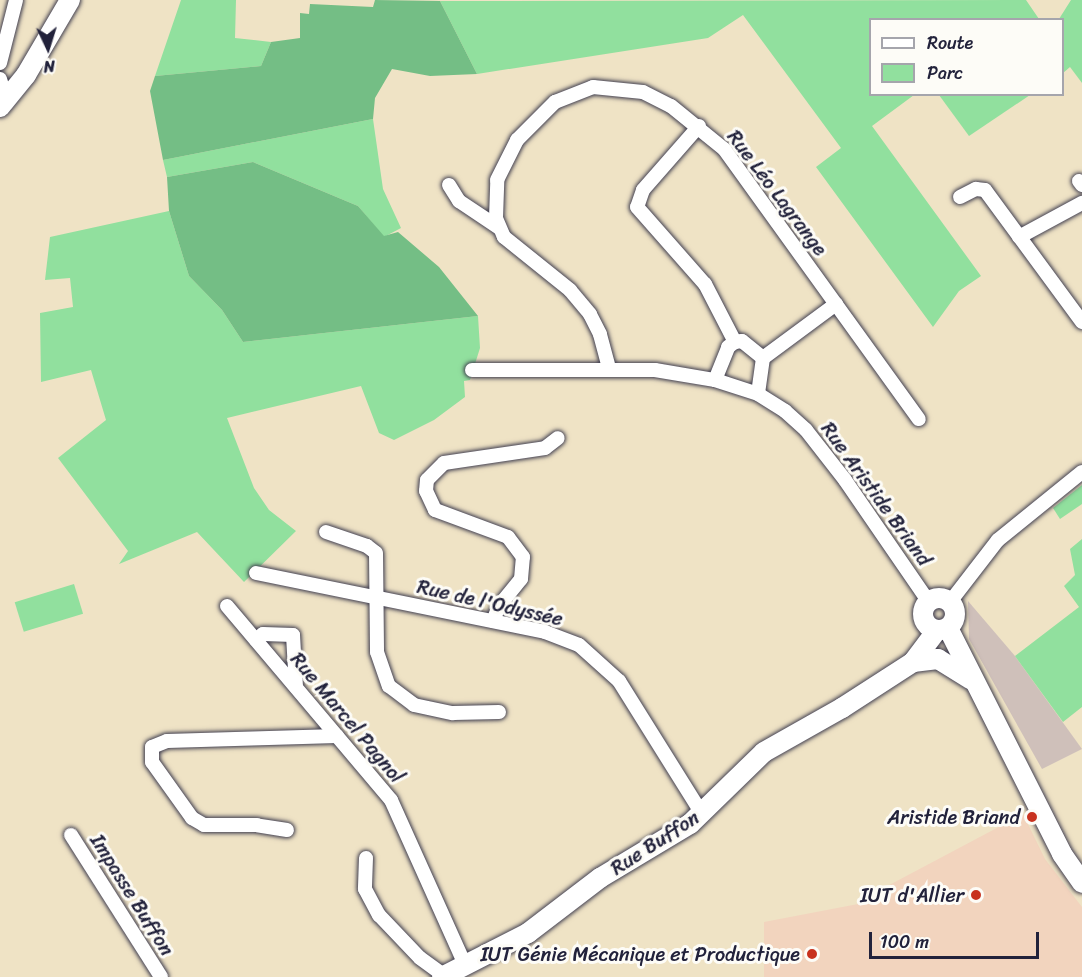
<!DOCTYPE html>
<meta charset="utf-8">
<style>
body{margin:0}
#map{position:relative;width:1082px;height:977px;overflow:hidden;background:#efe3c5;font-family:Sriracha,sans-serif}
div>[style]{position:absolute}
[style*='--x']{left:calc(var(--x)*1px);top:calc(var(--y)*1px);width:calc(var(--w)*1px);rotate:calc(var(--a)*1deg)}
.built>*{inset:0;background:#f2d4be}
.industrial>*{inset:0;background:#cfc0ba}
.green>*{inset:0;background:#91e09e;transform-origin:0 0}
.forest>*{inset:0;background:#74be85}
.roads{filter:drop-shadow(0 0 2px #413f50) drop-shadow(0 0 2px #413f50)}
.street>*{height:14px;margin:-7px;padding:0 7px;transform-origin:7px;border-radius:7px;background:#fff}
.secondary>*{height:20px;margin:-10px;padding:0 10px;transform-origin:10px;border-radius:10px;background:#fff}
.secondary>.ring{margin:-10px;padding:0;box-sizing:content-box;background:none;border:20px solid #fff;border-radius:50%}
.dots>*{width:16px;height:16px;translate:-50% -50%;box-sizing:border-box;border:3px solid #fdfcf7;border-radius:50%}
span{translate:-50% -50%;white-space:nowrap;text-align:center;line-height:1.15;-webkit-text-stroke:6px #fdfcf7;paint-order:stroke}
.street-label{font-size:20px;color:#22223b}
.poi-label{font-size:20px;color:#22223b}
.right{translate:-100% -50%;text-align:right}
.legend{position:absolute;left:869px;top:18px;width:195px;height:78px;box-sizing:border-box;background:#fdfcf7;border:2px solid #a5a5ac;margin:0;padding:8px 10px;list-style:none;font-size:18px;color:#22223b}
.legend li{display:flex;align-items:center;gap:12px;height:30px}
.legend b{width:30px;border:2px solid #a5a5ac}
.north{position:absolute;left:18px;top:18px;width:60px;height:60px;-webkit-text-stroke:4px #fdfcf7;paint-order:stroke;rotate:176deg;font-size:16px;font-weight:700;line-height:24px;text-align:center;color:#22223b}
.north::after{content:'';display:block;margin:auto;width:21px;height:27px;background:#22223b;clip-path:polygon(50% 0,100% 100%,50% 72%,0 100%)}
.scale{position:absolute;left:869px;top:932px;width:170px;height:27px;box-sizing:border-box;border:3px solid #22223b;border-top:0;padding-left:8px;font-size:18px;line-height:21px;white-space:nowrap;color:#22223b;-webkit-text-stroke:4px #fdfcf7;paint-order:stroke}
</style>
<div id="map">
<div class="built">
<div style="clip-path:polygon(1023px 814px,1045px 859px,1082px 907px,1082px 977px,764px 977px,764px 922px,879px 900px,878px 891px)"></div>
</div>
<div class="industrial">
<div style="clip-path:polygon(968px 601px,1015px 656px,1082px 749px,1042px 769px,969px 639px)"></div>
</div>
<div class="green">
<div style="clip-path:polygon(181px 0,236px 0,235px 38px,271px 42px,261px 66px,155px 76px)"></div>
<div style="clip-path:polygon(1026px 0,1039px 19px,870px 20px,870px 94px,914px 95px,872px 126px,981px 276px,959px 291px,933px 327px,816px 167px,841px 148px,743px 15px,708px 38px,477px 74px,440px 1px)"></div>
<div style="clip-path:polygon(1071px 0,1082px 0,1082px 83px,1070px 67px,1063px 73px,1062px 20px,1059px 19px)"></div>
<div style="clip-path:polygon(939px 95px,1030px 95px,969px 136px)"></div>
<div style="clip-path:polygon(373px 119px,383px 189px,401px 228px,384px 237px,358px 206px,253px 162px,167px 177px,163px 160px)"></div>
<div style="clip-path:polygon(169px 211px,189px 276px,222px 310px,243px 342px,478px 316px,480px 348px,470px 380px,464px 381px,465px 397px,434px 420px,394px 440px,379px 433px,361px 386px,227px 418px,254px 488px,269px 510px,296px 531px,244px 582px,197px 532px,119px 564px,128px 551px,58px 458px,106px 420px,91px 370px,41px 382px,40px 313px,73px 307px,70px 278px,45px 280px,50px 237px)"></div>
<div style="clip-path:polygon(1082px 485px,1082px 504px,1060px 519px,1053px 508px)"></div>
<div style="clip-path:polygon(1082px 539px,1082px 707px,1063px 722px,1015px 656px,1079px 607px,1064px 586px,1075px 575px,1070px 549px)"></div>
<div style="left:74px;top:584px;width:31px;height:62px;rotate:73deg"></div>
</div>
<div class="forest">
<div style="clip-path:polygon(375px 0,440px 1px,477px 74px,430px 76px,392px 69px,375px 98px,373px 119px,163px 160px,150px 91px,155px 76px,261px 66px,271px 42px,300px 38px,300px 13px,309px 14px,310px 4px,373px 7px)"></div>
<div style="clip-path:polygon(253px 162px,358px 206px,384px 236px,398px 232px,439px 267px,478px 316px,243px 342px,222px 310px,189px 276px,169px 211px,167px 177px)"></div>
</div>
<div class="roads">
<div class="street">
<div style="--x:0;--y:63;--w:65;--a:-75.7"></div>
<div style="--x:0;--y:79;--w:21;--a:73"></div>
<div style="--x:699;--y:126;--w:85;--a:131.2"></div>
<div style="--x:643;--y:190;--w:18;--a:109"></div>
<div style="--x:637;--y:207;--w:103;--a:48.6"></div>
<div style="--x:705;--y:284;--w:65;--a:62.7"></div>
<div style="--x:735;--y:342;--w:7;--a:-8"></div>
<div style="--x:742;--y:341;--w:27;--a:39"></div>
<div style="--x:763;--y:358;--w:36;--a:98"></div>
<div style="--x:1079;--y:181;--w:5;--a:53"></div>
<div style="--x:449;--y:185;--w:19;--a:58"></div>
<div style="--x:459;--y:201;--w:47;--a:33.7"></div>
<div style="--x:960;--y:197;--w:18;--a:-27"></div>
<div style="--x:976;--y:189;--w:9;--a:6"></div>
<div style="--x:985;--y:190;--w:164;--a:53.7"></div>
<div style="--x:1019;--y:237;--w:72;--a:-28.4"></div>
<div style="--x:763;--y:358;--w:91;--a:-36.5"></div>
<div style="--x:609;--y:368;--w:35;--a:-105"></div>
<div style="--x:600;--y:334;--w:22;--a:-117"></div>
<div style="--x:590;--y:314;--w:31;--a:-130"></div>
<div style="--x:570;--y:290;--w:85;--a:-141.2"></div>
<div style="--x:504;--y:237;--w:21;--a:-113"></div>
<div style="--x:496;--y:218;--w:38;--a:-88"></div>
<div style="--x:497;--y:180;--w:45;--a:-63.4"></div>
<div style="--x:517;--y:140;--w:54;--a:-45"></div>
<div style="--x:555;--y:102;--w:41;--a:-21.5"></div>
<div style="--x:593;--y:87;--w:50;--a:5.7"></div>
<div style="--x:643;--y:92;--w:31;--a:27"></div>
<div style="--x:671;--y:106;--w:68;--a:39.1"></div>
<div style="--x:724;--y:149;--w:333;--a:54.2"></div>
<div style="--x:472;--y:370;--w:183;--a:0"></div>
<div style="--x:655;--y:370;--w:61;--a:9.5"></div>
<div style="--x:715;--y:380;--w:45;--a:18"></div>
<div style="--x:758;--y:394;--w:32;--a:32"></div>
<div style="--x:785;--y:411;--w:28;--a:42"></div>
<div style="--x:806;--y:430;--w:63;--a:52"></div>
<div style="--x:845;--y:480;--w:148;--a:55.5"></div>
<div style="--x:715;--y:380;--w:35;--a:-68"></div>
<div style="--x:728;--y:347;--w:9;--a:-36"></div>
<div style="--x:326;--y:532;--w:43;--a:18.9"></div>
<div style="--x:367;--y:546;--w:11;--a:38"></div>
<div style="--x:376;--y:553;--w:99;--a:89.4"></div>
<div style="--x:377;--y:652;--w:36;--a:71"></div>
<div style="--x:389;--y:686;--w:31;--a:37"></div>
<div style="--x:414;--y:705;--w:40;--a:12"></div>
<div style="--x:453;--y:713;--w:46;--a:-1.2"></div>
<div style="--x:256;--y:573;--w:295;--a:11.5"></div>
<div style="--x:545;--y:632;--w:36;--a:21"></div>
<div style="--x:579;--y:645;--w:54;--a:42"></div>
<div style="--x:619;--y:681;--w:157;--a:58"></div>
<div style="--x:950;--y:602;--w:78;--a:-52.3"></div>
<div style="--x:998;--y:540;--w:108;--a:-39"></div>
<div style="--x:227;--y:606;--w:254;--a:49.8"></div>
<div style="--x:391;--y:800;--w:181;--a:65.8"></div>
<div style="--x:493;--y:621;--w:16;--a:-68"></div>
<div style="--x:499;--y:606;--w:35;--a:-51"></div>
<div style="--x:521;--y:579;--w:22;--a:-85"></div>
<div style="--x:523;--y:557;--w:25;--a:-127"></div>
<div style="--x:508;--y:537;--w:78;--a:-159.7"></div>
<div style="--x:435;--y:510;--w:21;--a:-115"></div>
<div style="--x:426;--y:491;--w:11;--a:-85"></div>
<div style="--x:427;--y:480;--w:24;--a:-45"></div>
<div style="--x:444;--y:463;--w:102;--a:-8.4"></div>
<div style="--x:545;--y:448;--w:16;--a:-38"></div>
<div style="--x:256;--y:640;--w:9;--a:-41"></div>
<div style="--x:263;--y:634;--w:30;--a:2"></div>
<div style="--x:293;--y:635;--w:52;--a:86.7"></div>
<div style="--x:287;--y:830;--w:30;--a:-171"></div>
<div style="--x:257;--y:825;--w:53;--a:180"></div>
<div style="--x:204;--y:825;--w:14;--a:-150"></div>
<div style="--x:192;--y:818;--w:69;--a:-125.5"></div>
<div style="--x:152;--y:762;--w:15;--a:-90"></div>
<div style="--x:152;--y:747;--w:16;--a:-22"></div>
<div style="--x:167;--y:741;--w:170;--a:-1.7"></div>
<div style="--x:71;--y:835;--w:168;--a:57.6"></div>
<div style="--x:366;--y:858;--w:31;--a:92"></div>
<div style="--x:365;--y:889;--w:30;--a:62"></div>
<div style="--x:379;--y:915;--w:59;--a:46.4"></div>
<div style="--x:420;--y:958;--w:31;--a:36"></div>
</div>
<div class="secondary">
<div style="--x:0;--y:107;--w:41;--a:-50.9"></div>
<div style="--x:26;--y:75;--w:87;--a:-59.6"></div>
<div class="ring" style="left:923px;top:598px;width:12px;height:12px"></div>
<div style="--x:948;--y:628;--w:253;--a:63.2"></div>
<div style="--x:1062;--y:854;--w:35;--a:55"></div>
<div style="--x:913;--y:662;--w:25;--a:-7"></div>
<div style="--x:938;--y:659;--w:38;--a:32"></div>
<div style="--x:442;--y:977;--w:97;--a:-27.1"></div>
<div style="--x:528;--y:933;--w:91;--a:-37.4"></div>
<div style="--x:600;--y:878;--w:105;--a:-31"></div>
<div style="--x:690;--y:824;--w:103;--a:-44.2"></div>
<div style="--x:764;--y:752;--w:90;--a:-29.4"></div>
<div style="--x:842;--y:708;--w:85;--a:-32.9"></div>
<div style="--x:913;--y:662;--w:40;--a:-53"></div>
</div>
</div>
<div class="dots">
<div style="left:1032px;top:817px;background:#c8321e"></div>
<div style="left:976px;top:895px;background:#c8321e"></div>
<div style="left:812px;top:954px;background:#c8321e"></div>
</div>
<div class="street-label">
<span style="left:777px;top:193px;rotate:53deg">Rue Léo Lagrange</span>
<span style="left:876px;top:494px;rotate:54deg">Rue Aristide Briand</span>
<span style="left:490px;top:603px;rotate:13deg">Rue de l'Odyssée</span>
<span style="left:347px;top:718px;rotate:50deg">Rue Marcel Pagnol</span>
<span style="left:655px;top:843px;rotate:-33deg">Rue Buffon</span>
<span style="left:132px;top:895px;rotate:58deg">Impasse Buffon</span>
</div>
<div class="poi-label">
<span class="right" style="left:1020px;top:817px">Aristide Briand</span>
<span class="right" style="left:964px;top:895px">IUT d'Allier</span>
<span class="right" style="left:800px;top:954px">IUT Génie Mécanique et Productique</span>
</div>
<ul class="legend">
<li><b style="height:8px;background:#fff"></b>Route</li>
<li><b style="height:16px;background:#91e09e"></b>Parc</li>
</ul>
<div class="north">N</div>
<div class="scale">100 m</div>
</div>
